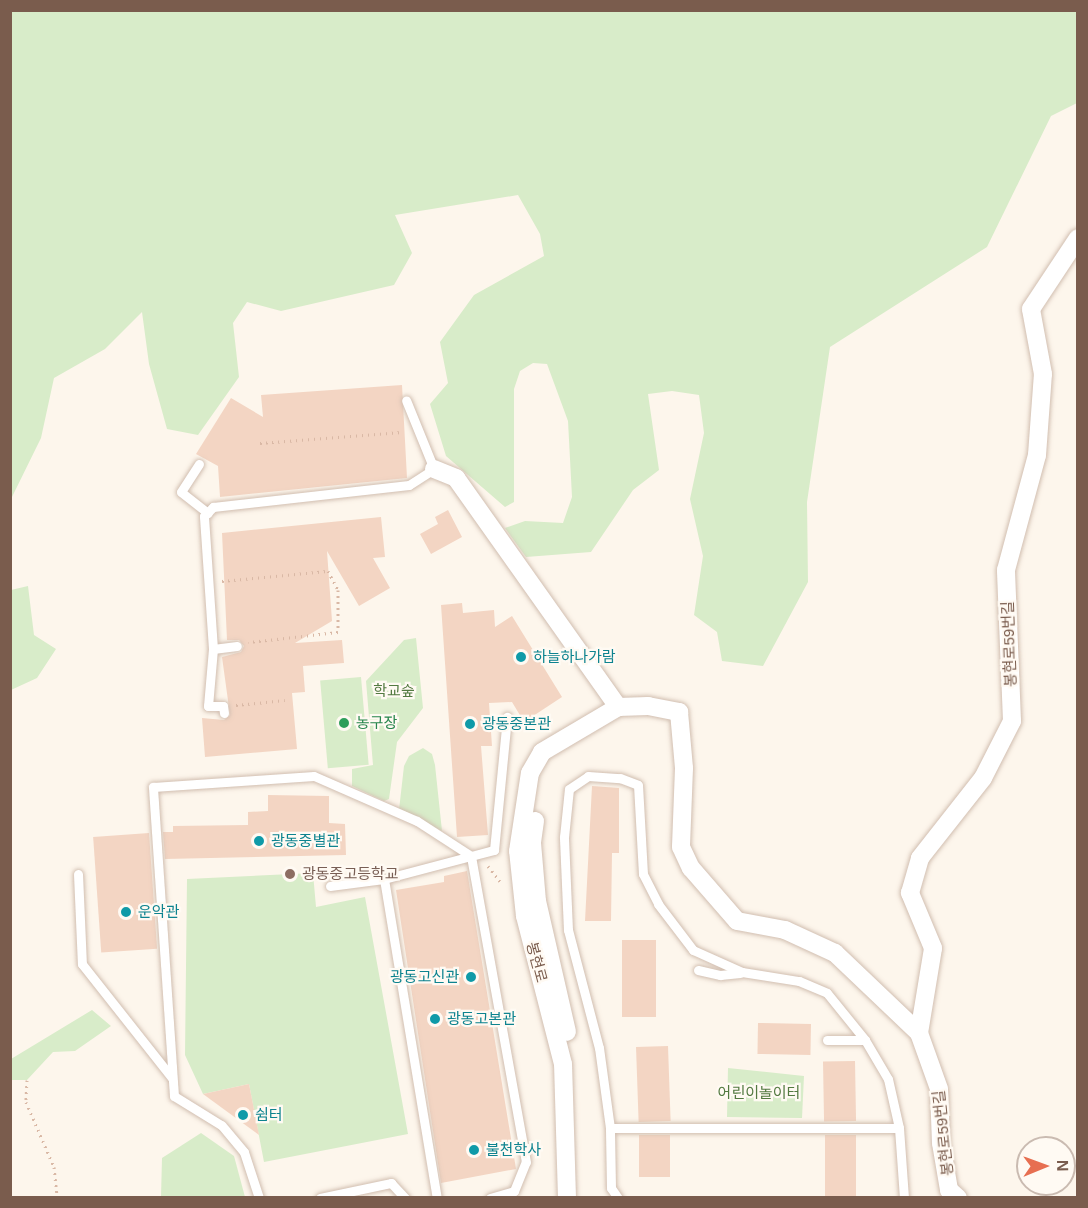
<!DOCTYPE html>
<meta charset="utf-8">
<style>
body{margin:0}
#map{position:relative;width:1088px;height:1208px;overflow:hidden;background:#fdf6ec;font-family:Arial,"Noto Sans KR",sans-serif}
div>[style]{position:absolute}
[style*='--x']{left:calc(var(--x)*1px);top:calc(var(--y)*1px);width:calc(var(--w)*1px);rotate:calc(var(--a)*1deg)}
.green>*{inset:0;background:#d8ecc9;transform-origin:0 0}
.building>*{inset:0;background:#f3d5c3;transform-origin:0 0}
.path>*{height:3px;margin-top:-1.5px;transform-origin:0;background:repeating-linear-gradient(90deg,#d9b8a5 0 1.5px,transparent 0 6px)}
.roads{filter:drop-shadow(0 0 2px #d1beb0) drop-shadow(0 0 2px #d1beb0)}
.service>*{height:9px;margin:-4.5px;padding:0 4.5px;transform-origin:4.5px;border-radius:4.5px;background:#fff}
.minor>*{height:18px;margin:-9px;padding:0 9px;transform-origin:9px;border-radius:9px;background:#fff}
.dots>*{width:16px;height:16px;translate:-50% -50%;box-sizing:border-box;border:3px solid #fffaf3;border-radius:50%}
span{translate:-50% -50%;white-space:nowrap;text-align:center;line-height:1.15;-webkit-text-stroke:4.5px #fffaf3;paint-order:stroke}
.street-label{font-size:15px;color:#7a5c4d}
.culture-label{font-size:15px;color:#0d838f}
.left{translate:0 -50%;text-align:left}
.right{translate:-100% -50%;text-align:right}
.park-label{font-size:15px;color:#537a41}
.leisure-label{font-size:15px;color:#27864d}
.education-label{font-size:15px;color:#785e54}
.frame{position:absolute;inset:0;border:12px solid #7a5c4d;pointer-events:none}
.north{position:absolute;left:1016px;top:1136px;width:60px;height:60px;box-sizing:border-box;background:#fffaf3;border:2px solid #cabbb1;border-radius:50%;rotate:89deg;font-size:16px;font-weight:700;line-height:24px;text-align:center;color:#7a5c4d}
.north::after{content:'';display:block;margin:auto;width:21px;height:27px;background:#e76f51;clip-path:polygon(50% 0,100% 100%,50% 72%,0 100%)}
</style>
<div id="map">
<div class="green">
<div style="clip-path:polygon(11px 10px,1077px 11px,1077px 103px,1051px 116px,987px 247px,830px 347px,807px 502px,808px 582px,763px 666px,722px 661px,717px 632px,694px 615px,703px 556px,690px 499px,704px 433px,699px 395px,672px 391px,648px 394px,659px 470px,633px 490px,591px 552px,526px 557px,505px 528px,525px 521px,563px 523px,572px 497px,568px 421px,547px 364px,533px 363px,520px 371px,514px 389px,514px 502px,505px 507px,446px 456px,430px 404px,448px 383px,440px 342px,474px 295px,544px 256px,540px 234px,518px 195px,395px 215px,412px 253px,394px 285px,281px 311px,247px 302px,233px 323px,239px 377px,198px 435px,167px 429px,149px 364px,142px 312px,105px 349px,54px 378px,41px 438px,11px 499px)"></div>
<div style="clip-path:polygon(28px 586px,34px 635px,56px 649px,37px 678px,11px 690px,11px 590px)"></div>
<div style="clip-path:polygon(416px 638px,423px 708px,397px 742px,389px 799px,384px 801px,352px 786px,352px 769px,373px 765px,366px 681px,404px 640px)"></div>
<div style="left:361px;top:677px;width:88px;height:41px;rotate:85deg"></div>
<div style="clip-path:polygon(423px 748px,432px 754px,435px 765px,442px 831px,399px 810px,404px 766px,409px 756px)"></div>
<div style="clip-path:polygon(313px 873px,316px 907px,365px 897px,408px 1134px,264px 1162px,249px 1084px,203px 1094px,185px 1055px,187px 879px)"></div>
<div style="clip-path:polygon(92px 1010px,111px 1026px,75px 1051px,53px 1052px,27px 1080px,11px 1080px,11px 1059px)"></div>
<div style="clip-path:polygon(728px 1068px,804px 1076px,802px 1118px,727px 1117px)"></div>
<div style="clip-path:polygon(201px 1133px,234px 1156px,245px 1197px,161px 1197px,162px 1158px)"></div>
</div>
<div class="building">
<div style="clip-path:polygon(402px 385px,407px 478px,220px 497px,218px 466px,196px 454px,231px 398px,263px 417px,261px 395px)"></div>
<div style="clip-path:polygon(448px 510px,462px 537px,431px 554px,420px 534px,438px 524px,435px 517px)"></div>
<div style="clip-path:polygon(381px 517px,385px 557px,373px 558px,390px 588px,359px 606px,327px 551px,332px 621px,295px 643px,342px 640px,344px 663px,303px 666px,305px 692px,292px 693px,297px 749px,205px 757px,202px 718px,224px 720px,230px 715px,222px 657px,241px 652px,244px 646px,239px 640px,227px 640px,222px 533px)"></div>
<div style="clip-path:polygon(462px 603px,463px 613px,494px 610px,495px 627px,512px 616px,562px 697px,524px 722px,512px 702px,489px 703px,492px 746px,481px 746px,488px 835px,457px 837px,441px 605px)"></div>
<div style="clip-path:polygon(592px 786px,619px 788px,619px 853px,612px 853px,611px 921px,585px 921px)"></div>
<div style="clip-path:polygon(268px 795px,329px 796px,329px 823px,345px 824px,346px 855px,165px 859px,163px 832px,173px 832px,173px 826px,248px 825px,248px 812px,268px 811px)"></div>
<div style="left:149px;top:833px;width:116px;height:56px;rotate:86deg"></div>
<div style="clip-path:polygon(467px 871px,516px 1169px,441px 1183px,396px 890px,444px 882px,444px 876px)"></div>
<div style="left:622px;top:940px;width:34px;height:77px"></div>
<div style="left:758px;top:1023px;width:53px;height:31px;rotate:1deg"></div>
<div style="left:668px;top:1046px;width:75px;height:32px;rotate:88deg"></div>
<div style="left:855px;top:1061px;width:60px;height:32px;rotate:89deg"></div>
<div style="clip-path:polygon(249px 1084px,259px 1135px,203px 1094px)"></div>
<div style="left:639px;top:1135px;width:31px;height:42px"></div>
<div style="left:825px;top:1135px;width:31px;height:62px"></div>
</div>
<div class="path">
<div style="--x:260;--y:443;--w:143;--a:-4.4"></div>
<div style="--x:222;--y:581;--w:106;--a:-5.4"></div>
<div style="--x:328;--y:571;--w:21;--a:62"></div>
<div style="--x:338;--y:590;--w:42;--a:90"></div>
<div style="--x:338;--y:632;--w:90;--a:173.6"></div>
<div style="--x:236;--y:705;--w:49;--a:-5.8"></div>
<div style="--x:488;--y:866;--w:23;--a:52"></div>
<div style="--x:27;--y:1080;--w:22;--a:93"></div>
<div style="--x:26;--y:1102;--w:71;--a:66.7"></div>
<div style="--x:54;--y:1167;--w:31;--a:84"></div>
</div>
<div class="roads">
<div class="service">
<div style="--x:199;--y:464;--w:33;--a:123"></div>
<div style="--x:181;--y:492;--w:34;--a:38"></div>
<div style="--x:213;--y:649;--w:24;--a:-7"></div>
<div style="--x:224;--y:713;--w:7;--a:-98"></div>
<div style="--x:223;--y:706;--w:15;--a:180"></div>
<div style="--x:208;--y:706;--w:57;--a:-85"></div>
<div style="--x:213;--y:649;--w:133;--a:-93.9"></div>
<div style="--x:204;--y:516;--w:13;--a:-45"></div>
<div style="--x:213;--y:507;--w:197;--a:-6.4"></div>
<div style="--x:409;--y:485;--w:30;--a:-33"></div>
<div style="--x:434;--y:469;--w:74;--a:-112.1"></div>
<div style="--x:78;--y:874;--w:90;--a:87.5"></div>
<div style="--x:82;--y:964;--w:145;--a:51.7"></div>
<div style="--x:384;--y:879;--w:323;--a:80.6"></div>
<div style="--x:330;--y:886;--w:54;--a:-7.4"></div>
<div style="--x:384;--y:879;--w:90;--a:-14.8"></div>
<div style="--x:698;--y:970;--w:23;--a:13"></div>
<div style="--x:720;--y:975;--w:20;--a:-6"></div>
<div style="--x:827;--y:1040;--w:38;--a:0"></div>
<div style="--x:610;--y:1128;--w:289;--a:0"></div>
<div style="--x:259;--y:1198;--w:48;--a:-108.1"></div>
<div style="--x:244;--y:1152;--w:35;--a:-130"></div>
<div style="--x:221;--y:1125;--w:55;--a:-148.3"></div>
<div style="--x:174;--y:1096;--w:310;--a:-93.9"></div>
<div style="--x:153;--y:787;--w:161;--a:-3.9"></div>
<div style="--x:314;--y:776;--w:112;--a:23.6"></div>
<div style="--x:417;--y:821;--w:64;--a:32.9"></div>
<div style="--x:320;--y:1198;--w:73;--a:-11.9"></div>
<div style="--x:391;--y:1183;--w:21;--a:47"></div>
<div style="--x:490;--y:1198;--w:25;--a:-16"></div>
<div style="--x:514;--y:1191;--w:31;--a:-68"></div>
<div style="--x:526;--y:1162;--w:311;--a:-100.2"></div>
<div style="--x:471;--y:856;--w:24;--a:-15"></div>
<div style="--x:494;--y:850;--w:134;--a:-84.4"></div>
<div style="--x:618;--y:1198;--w:12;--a:-125"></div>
<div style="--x:611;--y:1188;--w:60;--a:-91"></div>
<div style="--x:610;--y:1128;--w:81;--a:-97.8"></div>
<div style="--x:599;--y:1048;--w:122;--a:-104.7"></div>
<div style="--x:568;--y:930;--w:93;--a:-92.5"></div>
<div style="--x:564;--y:837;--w:48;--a:-84.1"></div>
<div style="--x:569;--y:789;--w:23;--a:-34"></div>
<div style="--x:588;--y:776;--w:32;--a:4"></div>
<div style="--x:620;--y:778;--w:19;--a:21"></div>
<div style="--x:638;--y:785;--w:89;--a:86.8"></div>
<div style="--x:643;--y:874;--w:34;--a:63"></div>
<div style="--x:658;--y:904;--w:58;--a:52.7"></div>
<div style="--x:693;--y:950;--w:54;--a:24.2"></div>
<div style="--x:742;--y:972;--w:58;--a:9"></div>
<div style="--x:799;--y:981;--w:30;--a:23"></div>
<div style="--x:827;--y:993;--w:60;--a:51"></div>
<div style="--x:865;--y:1040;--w:45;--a:59.5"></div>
<div style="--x:888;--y:1079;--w:50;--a:77.3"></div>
<div style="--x:899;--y:1128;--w:70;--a:85.9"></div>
</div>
<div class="minor">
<div style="--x:434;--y:469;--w:24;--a:22"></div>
<div style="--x:456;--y:478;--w:281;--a:54.7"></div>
<div style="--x:535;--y:821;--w:22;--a:98"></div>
<div style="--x:532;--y:843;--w:58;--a:85.1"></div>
<div style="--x:537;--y:901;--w:134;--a:77.1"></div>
<div style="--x:919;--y:1033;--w:86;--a:-80.6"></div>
<div style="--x:933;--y:948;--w:60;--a:-112.7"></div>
<div style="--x:910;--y:893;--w:36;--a:-74"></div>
<div style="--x:920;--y:858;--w:102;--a:-51.8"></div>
<div style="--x:983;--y:778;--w:64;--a:-63"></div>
<div style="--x:1012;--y:721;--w:151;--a:-92.3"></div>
<div style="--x:1006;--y:570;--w:119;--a:-74.9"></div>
<div style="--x:1037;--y:455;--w:81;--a:-85.8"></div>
<div style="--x:1043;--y:374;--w:66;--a:-100.5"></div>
<div style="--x:1031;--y:309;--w:85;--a:-56.5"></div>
<div style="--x:567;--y:1198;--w:134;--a:-91.7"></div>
<div style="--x:563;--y:1064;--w:153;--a:-104.4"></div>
<div style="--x:525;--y:916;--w:65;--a:-96.1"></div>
<div style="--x:518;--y:851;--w:79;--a:-81.3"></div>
<div style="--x:530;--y:773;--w:24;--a:-60"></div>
<div style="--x:542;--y:752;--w:88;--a:-30.6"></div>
<div style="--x:618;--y:707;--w:30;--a:-2"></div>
<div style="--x:648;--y:706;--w:32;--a:11"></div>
<div style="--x:679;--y:712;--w:56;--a:84.9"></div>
<div style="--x:684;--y:768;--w:79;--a:92.2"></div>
<div style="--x:681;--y:847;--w:23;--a:65"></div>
<div style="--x:691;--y:868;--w:70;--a:49"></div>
<div style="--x:737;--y:921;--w:49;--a:10.6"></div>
<div style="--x:785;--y:930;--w:55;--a:24.7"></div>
<div style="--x:835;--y:953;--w:116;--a:43.6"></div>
<div style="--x:919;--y:1033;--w:59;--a:70.3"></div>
<div style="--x:939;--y:1089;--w:54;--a:87.9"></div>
<div style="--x:941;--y:1143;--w:48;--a:80.3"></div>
<div style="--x:949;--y:1190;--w:12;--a:42"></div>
</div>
</div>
<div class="dots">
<div style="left:521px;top:657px;background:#0f9aa8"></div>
<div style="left:344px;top:723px;background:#2e9e5b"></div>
<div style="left:470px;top:724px;background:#0f9aa8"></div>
<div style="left:259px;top:841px;background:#0f9aa8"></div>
<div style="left:290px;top:874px;background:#8d6e63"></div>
<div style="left:126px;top:912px;background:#0f9aa8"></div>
<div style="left:471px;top:977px;background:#0f9aa8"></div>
<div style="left:435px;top:1019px;background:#0f9aa8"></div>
<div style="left:243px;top:1115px;background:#0f9aa8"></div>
<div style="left:474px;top:1150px;background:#0f9aa8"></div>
</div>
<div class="street-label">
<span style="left:1009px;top:644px;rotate:-92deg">봉현로59번길</span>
<span style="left:537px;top:962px;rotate:75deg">봉현로</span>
<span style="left:943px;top:1133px;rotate:-96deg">봉현로59번길</span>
</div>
<div class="culture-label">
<span class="left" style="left:533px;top:657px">하늘하나가람</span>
<span class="left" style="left:482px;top:724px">광동중본관</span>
<span class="left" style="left:271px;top:841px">광동중별관</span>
<span class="left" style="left:138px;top:912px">운악관</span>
<span class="right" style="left:459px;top:977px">광동고신관</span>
<span class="left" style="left:447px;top:1019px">광동고본관</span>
<span class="left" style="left:255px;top:1115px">쉼터</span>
<span class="left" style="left:486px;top:1150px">불천학사</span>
</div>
<div class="park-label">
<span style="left:394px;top:691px">학교숲</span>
<span style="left:759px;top:1093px">어린이놀이터</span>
</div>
<div class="leisure-label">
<span class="left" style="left:356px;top:723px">농구장</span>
</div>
<div class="education-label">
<span class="left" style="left:302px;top:874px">광동중고등학교</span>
</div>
<div class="frame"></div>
<div class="north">N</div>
</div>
